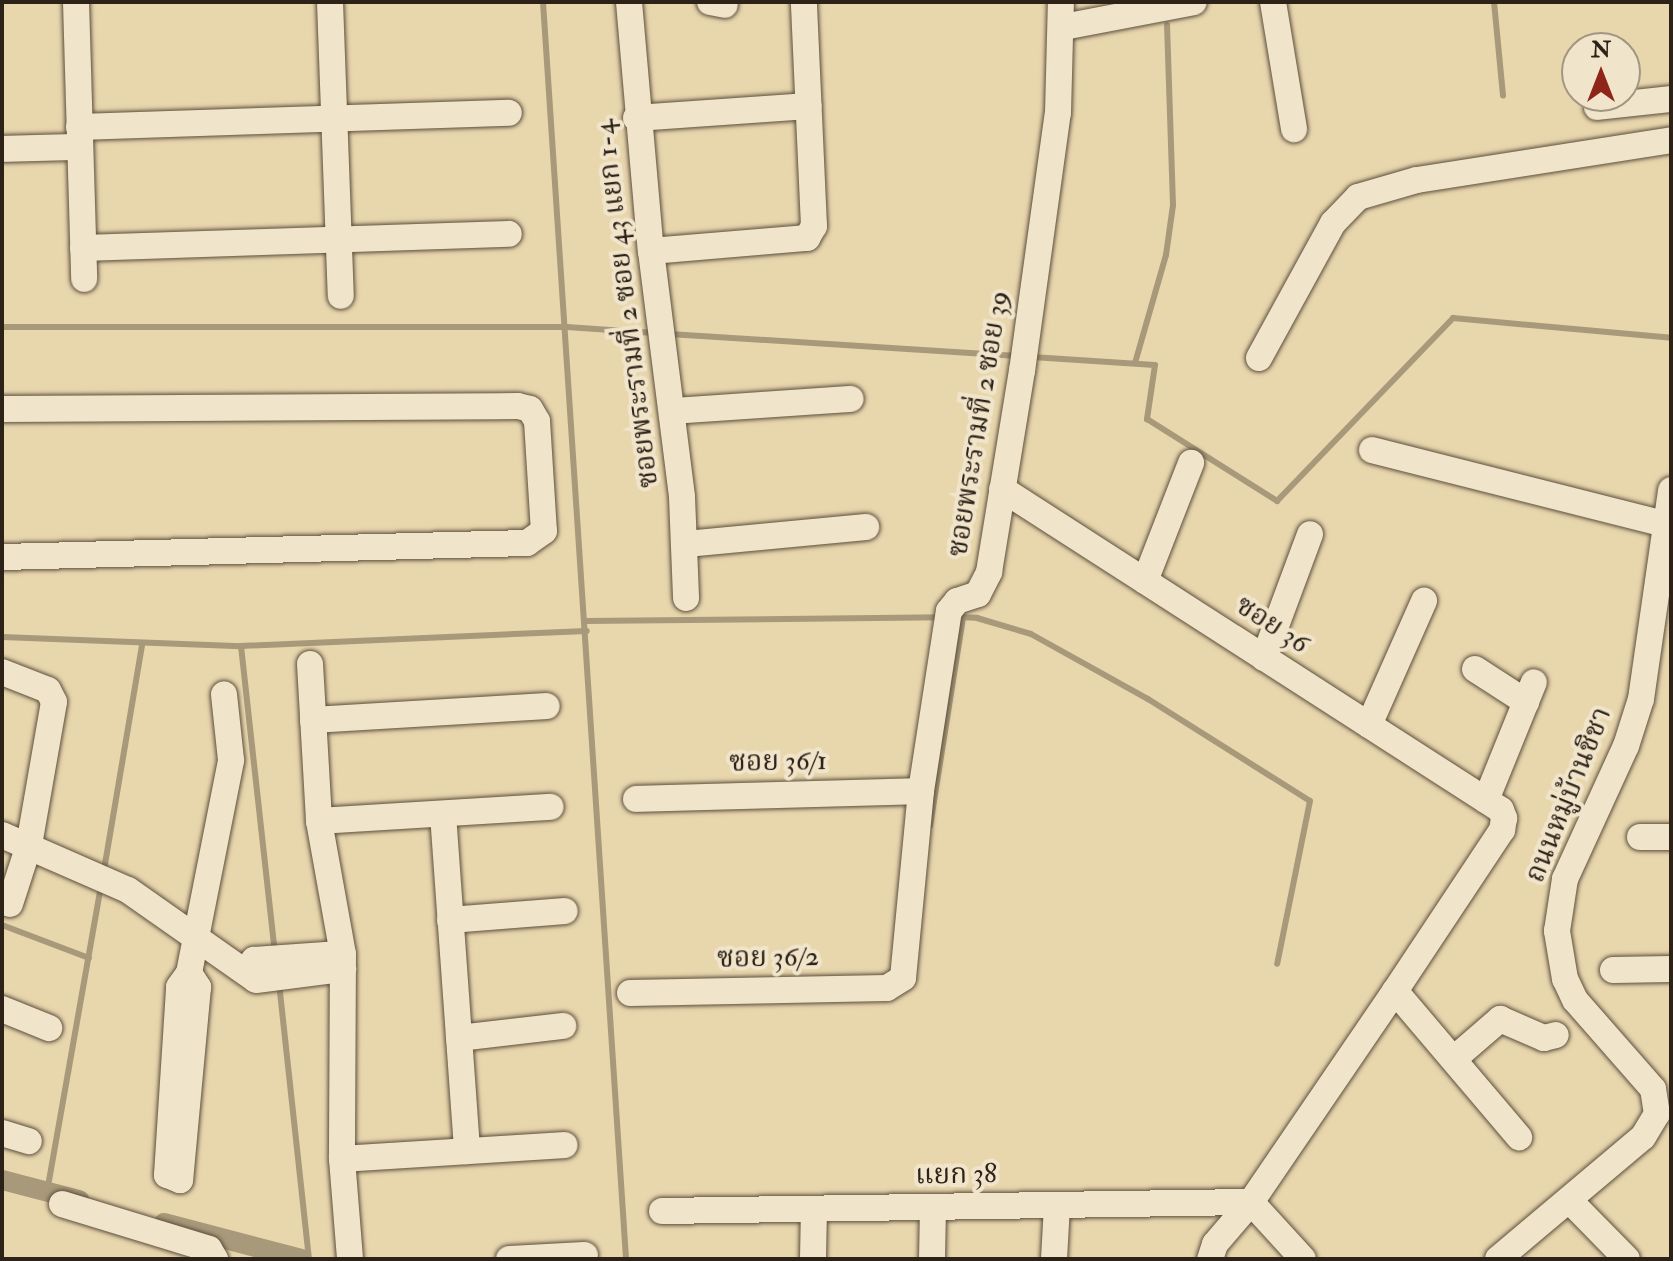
<!DOCTYPE html>
<meta charset="utf-8">
<style>
body{margin:0}
#map{position:relative;width:1673px;height:1261px;overflow:hidden;background:#e8d6ad;font-family:"IM FELL Double Pica","Noto Serif Thai",serif}
div>[style]{position:absolute}
[style*='--x']{left:calc(var(--x)*1px);top:calc(var(--y)*1px);width:calc(var(--w)*1px);rotate:calc(var(--a)*1deg)}
.stream>*{height:6px;margin:-3px;padding:0 3px;transform-origin:3px;border-radius:3px;background:#a8997a}
.canal>*{height:20px;margin:-10px;padding:0 10px;transform-origin:10px;border-radius:10px;background:#a8997a}
.roads{filter:drop-shadow(0 0 2px #5c4f3d) drop-shadow(0 0 2px #5c4f3d)}
.minor>*{height:26px;margin:-13px;padding:0 13px;transform-origin:13px;border-radius:13px;background:#f0e4ca}
span{translate:-50% -50%;white-space:nowrap;text-align:center;line-height:1.15;-webkit-text-stroke:8px #f0e4ca;paint-order:stroke}
.street-label{font-size:28px;color:#2d2218}
.frame{position:absolute;inset:0;border:4px solid #2d2218;pointer-events:none}
.north{position:absolute;left:1561px;top:32px;width:80px;height:80px;box-sizing:border-box;background:#f0e4ca;border:2px solid #a29683;border-radius:50%;rotate:0deg;font-size:22px;font-weight:700;line-height:32px;text-align:center;color:#2d2218}
.north::after{content:'';display:block;margin:auto;width:28px;height:36px;background:#8f2418;clip-path:polygon(50% 0,100% 100%,50% 72%,0 100%)}
</style>
<div id="map">
<div class="stream">
<div style="--x:543;--y:2;--w:1260;--a:86.22"></div>
<div style="--x:1494;--y:2;--w:94;--a:84.5"></div>
<div style="--x:2;--y:327;--w:565;--a:0"></div>
<div style="--x:567;--y:327;--w:87;--a:3.9"></div>
<div style="--x:669;--y:334;--w:349;--a:3.6"></div>
<div style="--x:1032;--y:357;--w:123;--a:3.7"></div>
<div style="--x:1155;--y:365;--w:55;--a:98.4"></div>
<div style="--x:1147;--y:419;--w:154;--a:32.2"></div>
<div style="--x:1277;--y:501;--w:254;--a:-46.1"></div>
<div style="--x:1453;--y:318;--w:219;--a:5.2"></div>
<div style="--x:1135;--y:363;--w:112;--a:-74"></div>
<div style="--x:1166;--y:255;--w:50;--a:-82"></div>
<div style="--x:1173;--y:205;--w:180;--a:-91.9"></div>
<div style="--x:954;--y:617;--w:23;--a:2"></div>
<div style="--x:977;--y:618;--w:56;--a:16.5"></div>
<div style="--x:1031;--y:634;--w:134;--a:29.1"></div>
<div style="--x:1148;--y:699;--w:191;--a:32.2"></div>
<div style="--x:1310;--y:801;--w:166;--a:101.4"></div>
<div style="--x:586;--y:621;--w:357;--a:-0.6"></div>
<div style="--x:2;--y:637;--w:239;--a:2.2"></div>
<div style="--x:241;--y:646;--w:346;--a:-2.5"></div>
<div style="--x:241;--y:646;--w:308;--a:83.7"></div>
<div style="--x:930;--y:826;--w:211;--a:-81"></div>
<div style="--x:104;--y:870;--w:228;--a:-80.4"></div>
<div style="--x:2;--y:925;--w:93;--a:20.8"></div>
<div style="--x:279;--y:983;--w:278;--a:83.8"></div>
<div style="--x:47;--y:1192;--w:312;--a:-80"></div>
</div>
<div class="canal">
<div style="--x:2;--y:1180;--w:80;--a:14.6"></div>
<div style="--x:164;--y:1223;--w:142;--a:14.7"></div>
</div>
<div class="roads">
<div class="minor">
<div style="--x:76;--y:2;--w:277;--a:88.3"></div>
<div style="--x:330;--y:2;--w:294;--a:87.9"></div>
<div style="--x:629;--y:2;--w:250;--a:85"></div>
<div style="--x:651;--y:251;--w:248;--a:82.8"></div>
<div style="--x:682;--y:497;--w:101;--a:87.7"></div>
<div style="--x:710;--y:2;--w:15;--a:11"></div>
<div style="--x:1273;--y:2;--w:129;--a:80.6"></div>
<div style="--x:1063;--y:27;--w:133;--a:-10.8"></div>
<div style="--x:1597;--y:107;--w:74;--a:-6.2"></div>
<div style="--x:636;--y:118;--w:173;--a:-4"></div>
<div style="--x:79;--y:127;--w:430;--a:-1.9"></div>
<div style="--x:2;--y:149;--w:78;--a:-1.5"></div>
<div style="--x:83;--y:248;--w:426;--a:-1.9"></div>
<div style="--x:651;--y:251;--w:157;--a:-4.8"></div>
<div style="--x:807;--y:238;--w:14;--a:-60"></div>
<div style="--x:814;--y:226;--w:224;--a:-92.6"></div>
<div style="--x:1259;--y:358;--w:154;--a:-61.3"></div>
<div style="--x:1333;--y:223;--w:36;--a:-46"></div>
<div style="--x:1358;--y:197;--w:61;--a:-16.1"></div>
<div style="--x:1417;--y:180;--w:257;--a:-8.9"></div>
<div style="--x:2;--y:409;--w:516;--a:-0.33"></div>
<div style="--x:518;--y:406;--w:12;--a:14"></div>
<div style="--x:530;--y:409;--w:14;--a:60"></div>
<div style="--x:537;--y:421;--w:110;--a:86.4"></div>
<div style="--x:544;--y:531;--w:21;--a:145"></div>
<div style="--x:527;--y:543;--w:525;--a:178.47"></div>
<div style="--x:673;--y:411;--w:178;--a:-3.9"></div>
<div style="--x:1372;--y:450;--w:302;--a:14.2"></div>
<div style="--x:1002;--y:489;--w:593;--a:32.75"></div>
<div style="--x:1501;--y:810;--w:9;--a:69"></div>
<div style="--x:1504;--y:818;--w:12;--a:99"></div>
<div style="--x:1502;--y:830;--w:193;--a:123.6"></div>
<div style="--x:1395;--y:991;--w:255;--a:124.3"></div>
<div style="--x:1251;--y:1202;--w:55;--a:130.6"></div>
<div style="--x:1215;--y:1244;--w:16;--a:108"></div>
<div style="--x:686;--y:544;--w:181;--a:-5.4"></div>
<div style="--x:1145;--y:581;--w:127;--a:-68.7"></div>
<div style="--x:1264;--y:658;--w:132;--a:-69.6"></div>
<div style="--x:310;--y:664;--w:157;--a:86.7"></div>
<div style="--x:319;--y:821;--w:135;--a:79.8"></div>
<div style="--x:343;--y:954;--w:205;--a:90.3"></div>
<div style="--x:342;--y:1159;--w:100;--a:85.4"></div>
<div style="--x:1475;--y:669;--w:61;--a:32.9"></div>
<div style="--x:2;--y:672;--w:49;--a:21.4"></div>
<div style="--x:48;--y:690;--w:13;--a:63"></div>
<div style="--x:54;--y:702;--w:145;--a:99.9"></div>
<div style="--x:29;--y:845;--w:62;--a:107.9"></div>
<div style="--x:313;--y:720;--w:234;--a:-3.4"></div>
<div style="--x:1369;--y:725;--w:136;--a:-66.1"></div>
<div style="--x:636;--y:799;--w:285;--a:-1.6"></div>
<div style="--x:1486;--y:800;--w:127;--a:-67.9"></div>
<div style="--x:443;--y:814;--w:338;--a:85.9"></div>
<div style="--x:319;--y:821;--w:232;--a:-3.5"></div>
<div style="--x:2;--y:835;--w:137;--a:23.6"></div>
<div style="--x:128;--y:890;--w:156;--a:35.1"></div>
<div style="--x:256;--y:980;--w:88;--a:-7.2"></div>
<div style="--x:1640;--y:837;--w:31;--a:0"></div>
<div style="--x:450;--y:920;--w:115;--a:-4.5"></div>
<div style="--x:1613;--y:970;--w:58;--a:-1"></div>
<div style="--x:246;--y:971;--w:14;--a:-54"></div>
<div style="--x:254;--y:960;--w:86;--a:-4"></div>
<div style="--x:189;--y:973;--w:17;--a:57"></div>
<div style="--x:198;--y:987;--w:194;--a:95.3"></div>
<div style="--x:180;--y:1180;--w:14;--a:-159"></div>
<div style="--x:167;--y:1175;--w:188;--a:-86.3"></div>
<div style="--x:179;--y:987;--w:17;--a:-54"></div>
<div style="--x:189;--y:973;--w:217;--a:-78.8"></div>
<div style="--x:231;--y:760;--w:66;--a:-96.1"></div>
<div style="--x:1395;--y:991;--w:192;--a:49.7"></div>
<div style="--x:630;--y:993;--w:257;--a:-1.1"></div>
<div style="--x:887;--y:988;--w:19;--a:-32"></div>
<div style="--x:903;--y:978;--w:188;--a:-84.5"></div>
<div style="--x:921;--y:791;--w:182;--a:-81.2"></div>
<div style="--x:949;--y:611;--w:13;--a:-51"></div>
<div style="--x:957;--y:601;--w:22;--a:-18"></div>
<div style="--x:978;--y:594;--w:25;--a:-63"></div>
<div style="--x:989;--y:572;--w:204;--a:-80.7"></div>
<div style="--x:1022;--y:371;--w:260;--a:-82.1"></div>
<div style="--x:1058;--y:113;--w:111;--a:-88.5"></div>
<div style="--x:2;--y:1009;--w:51;--a:22"></div>
<div style="--x:459;--y:1038;--w:105;--a:-6.6"></div>
<div style="--x:1455;--y:1058;--w:60;--a:-40.9"></div>
<div style="--x:1500;--y:1019;--w:48;--a:23.4"></div>
<div style="--x:1544;--y:1038;--w:12;--a:-14"></div>
<div style="--x:2;--y:1133;--w:28;--a:17"></div>
<div style="--x:342;--y:1159;--w:223;--a:-3.6"></div>
<div style="--x:1570;--y:1201;--w:81;--a:45.5"></div>
<div style="--x:62;--y:1204;--w:154;--a:17"></div>
<div style="--x:209;--y:1249;--w:12;--a:59"></div>
<div style="--x:662;--y:1211;--w:589;--a:-0.88"></div>
<div style="--x:1251;--y:1202;--w:77;--a:47.6"></div>
<div style="--x:509;--y:1259;--w:76;--a:-3"></div>
<div style="--x:813;--y:1259;--w:50;--a:-88.9"></div>
<div style="--x:932;--y:1259;--w:52;--a:-88.9"></div>
<div style="--x:1054;--y:1259;--w:54;--a:-86.8"></div>
<div style="--x:1498;--y:1259;--w:189;--a:-40.1"></div>
<div style="--x:1643;--y:1137;--w:27;--a:-59"></div>
<div style="--x:1657;--y:1114;--w:25;--a:-99"></div>
<div style="--x:1653;--y:1089;--w:118;--a:-131.2"></div>
<div style="--x:1575;--y:1000;--w:23;--a:-115"></div>
<div style="--x:1565;--y:979;--w:49;--a:-99.5"></div>
<div style="--x:1557;--y:931;--w:53;--a:-81.3"></div>
<div style="--x:1565;--y:879;--w:146;--a:-65.4"></div>
<div style="--x:1626;--y:746;--w:49;--a:-72.3"></div>
<div style="--x:1641;--y:699;--w:211;--a:-81.8"></div>
</div>
</div>
<div class="street-label">
<span style="left:627px;top:304px;rotate:-97deg">ซอยพระรามที่ 2 ซอย 43 แยก 1-4</span>
<span style="left:979px;top:424px;rotate:-81deg">ซอยพระรามที่ 2 ซอย 39</span>
<span style="left:1272px;top:625px;rotate:33deg">ซอย 36</span>
<span style="left:778px;top:762px;rotate:-1deg">ซอย 36/1</span>
<span style="left:1569px;top:795px;rotate:-68deg">ถนนหมู่บ้านชิชา</span>
<span style="left:768px;top:958px;rotate:-1deg">ซอย 36/2</span>
<span style="left:956px;top:1175px;rotate:-1deg">แยก 38</span>
</div>
<div class="frame"></div>
<div class="north">N</div>
</div>
